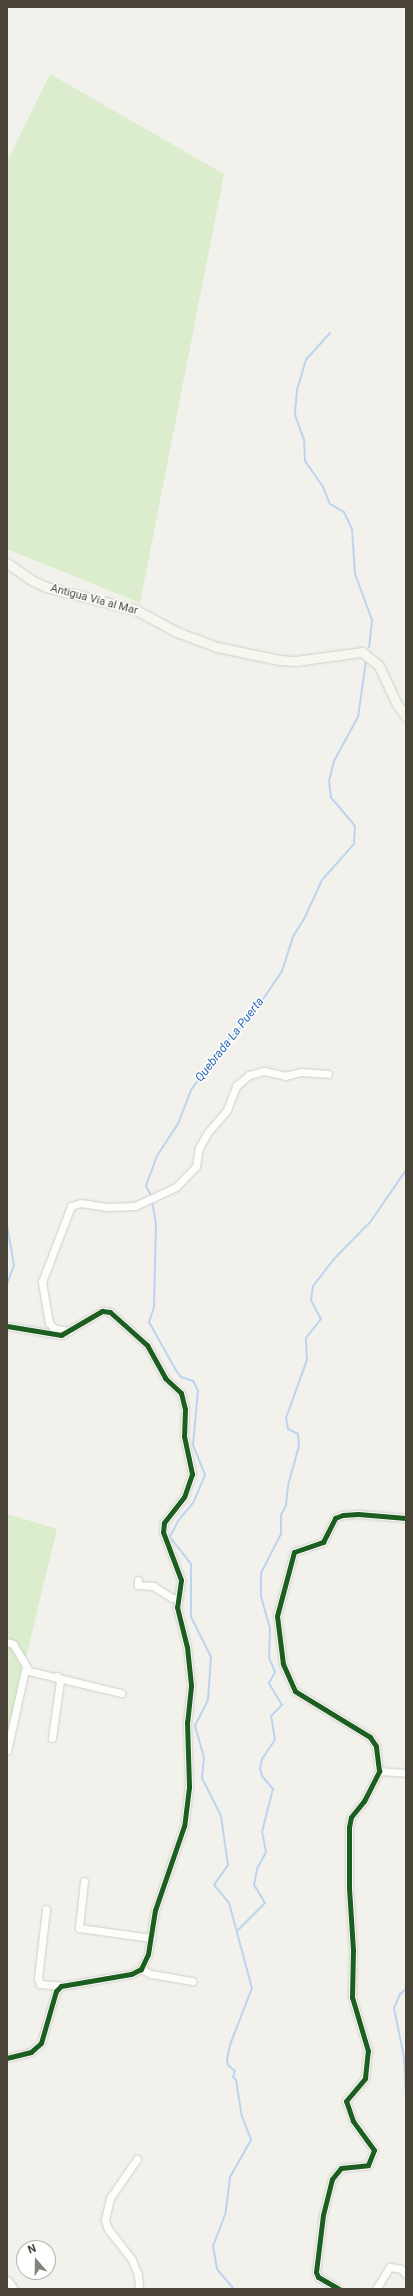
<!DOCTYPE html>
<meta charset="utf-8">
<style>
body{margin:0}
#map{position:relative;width:413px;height:2296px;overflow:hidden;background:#f2f1ec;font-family:Roboto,sans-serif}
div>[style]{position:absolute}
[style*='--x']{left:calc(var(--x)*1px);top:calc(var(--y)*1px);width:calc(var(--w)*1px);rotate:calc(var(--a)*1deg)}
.green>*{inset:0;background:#dbedcc}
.stream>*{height:2px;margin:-1px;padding:0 1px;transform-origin:1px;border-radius:1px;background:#bdd4f0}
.roads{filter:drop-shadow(0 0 1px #d0cfc9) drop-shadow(0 0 1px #d0cfc9)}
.street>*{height:7px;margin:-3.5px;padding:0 3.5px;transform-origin:3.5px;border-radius:3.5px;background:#fdfdfc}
.secondary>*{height:9px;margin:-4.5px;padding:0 4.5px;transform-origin:4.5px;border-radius:4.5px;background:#f7f6ef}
.cycleway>*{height:5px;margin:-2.5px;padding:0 2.5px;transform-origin:2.5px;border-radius:2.5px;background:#1b5e20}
span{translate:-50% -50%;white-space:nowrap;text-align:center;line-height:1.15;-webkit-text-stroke:3px #fff;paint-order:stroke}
.street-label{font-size:11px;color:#494437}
.water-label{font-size:12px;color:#2f68b6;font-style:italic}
.frame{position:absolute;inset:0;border:8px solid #494437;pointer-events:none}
.north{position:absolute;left:16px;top:2240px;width:40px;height:40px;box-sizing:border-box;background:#fff;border:1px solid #b6b4af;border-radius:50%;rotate:340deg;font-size:11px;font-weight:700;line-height:16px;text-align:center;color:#494437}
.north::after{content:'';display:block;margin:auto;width:14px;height:18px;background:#848176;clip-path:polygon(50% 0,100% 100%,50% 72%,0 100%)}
</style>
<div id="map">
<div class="green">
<div style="clip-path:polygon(50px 74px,224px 174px,140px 603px,7px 549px,7px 162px)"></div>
<div style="clip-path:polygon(7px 1514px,57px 1529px,7px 1736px)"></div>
</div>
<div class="stream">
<div style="--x:330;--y:333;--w:36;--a:132"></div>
<div style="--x:306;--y:360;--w:31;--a:107"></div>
<div style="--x:297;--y:390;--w:25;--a:95"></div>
<div style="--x:295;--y:415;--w:27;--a:70"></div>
<div style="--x:304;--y:440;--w:21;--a:87"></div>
<div style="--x:305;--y:461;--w:32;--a:55"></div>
<div style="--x:323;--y:487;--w:18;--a:68"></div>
<div style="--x:330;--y:504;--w:16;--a:30"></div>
<div style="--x:344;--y:512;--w:19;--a:65"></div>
<div style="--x:352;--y:529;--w:45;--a:86.2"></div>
<div style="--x:355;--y:574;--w:49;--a:69.7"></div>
<div style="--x:372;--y:620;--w:27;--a:96"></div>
<div style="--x:152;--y:1197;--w:13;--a:-119"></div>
<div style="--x:146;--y:1186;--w:32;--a:-70"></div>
<div style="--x:157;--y:1156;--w:38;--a:-57"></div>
<div style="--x:178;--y:1124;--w:36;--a:-69"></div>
<div style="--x:191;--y:1090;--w:59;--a:-53.9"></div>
<div style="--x:226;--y:1042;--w:35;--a:-45"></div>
<div style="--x:251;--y:1017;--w:55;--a:-56"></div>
<div style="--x:282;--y:971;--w:38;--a:-72"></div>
<div style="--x:294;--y:935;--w:19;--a:-58"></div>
<div style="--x:304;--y:919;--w:43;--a:-65.2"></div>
<div style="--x:322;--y:880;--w:48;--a:-48.4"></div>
<div style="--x:354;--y:844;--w:18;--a:-87"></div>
<div style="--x:355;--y:826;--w:38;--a:-130"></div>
<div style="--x:331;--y:797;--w:16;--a:-97"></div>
<div style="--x:329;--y:781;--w:21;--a:-76"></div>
<div style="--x:334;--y:761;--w:50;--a:-61.4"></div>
<div style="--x:358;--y:717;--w:57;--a:-81.9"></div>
<div style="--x:152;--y:1201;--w:22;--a:80"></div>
<div style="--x:156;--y:1223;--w:84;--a:91.4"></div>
<div style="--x:154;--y:1307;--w:16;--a:108"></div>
<div style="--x:149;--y:1322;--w:57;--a:60.8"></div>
<div style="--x:177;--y:1372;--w:6;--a:51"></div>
<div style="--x:181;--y:1377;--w:13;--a:18"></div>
<div style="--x:193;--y:1381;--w:11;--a:63"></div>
<div style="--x:198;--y:1391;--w:54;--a:95.3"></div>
<div style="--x:193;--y:1445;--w:32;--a:68"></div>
<div style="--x:205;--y:1475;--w:30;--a:113"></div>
<div style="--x:193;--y:1503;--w:23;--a:130"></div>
<div style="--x:178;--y:1521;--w:18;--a:117"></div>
<div style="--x:170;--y:1537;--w:34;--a:52"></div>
<div style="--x:191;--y:1564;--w:53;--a:90"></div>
<div style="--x:191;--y:1617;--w:45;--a:63.4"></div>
<div style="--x:211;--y:1657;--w:43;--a:94"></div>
<div style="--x:208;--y:1700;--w:29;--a:117"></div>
<div style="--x:195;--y:1726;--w:33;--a:74"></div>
<div style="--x:204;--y:1758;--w:20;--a:96"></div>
<div style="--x:202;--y:1778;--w:42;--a:63.4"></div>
<div style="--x:221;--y:1816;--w:49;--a:81.9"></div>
<div style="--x:228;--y:1865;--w:24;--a:125"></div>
<div style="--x:214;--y:1885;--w:23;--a:50"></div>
<div style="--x:229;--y:1903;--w:88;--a:74.9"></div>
<div style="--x:252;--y:1988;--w:61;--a:111.1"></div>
<div style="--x:230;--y:2045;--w:14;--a:102"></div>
<div style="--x:227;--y:2059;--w:6;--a:81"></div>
<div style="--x:228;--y:2065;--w:9;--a:41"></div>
<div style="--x:235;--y:2071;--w:6;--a:108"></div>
<div style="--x:233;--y:2077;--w:4;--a:45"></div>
<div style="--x:236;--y:2080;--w:36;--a:81"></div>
<div style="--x:242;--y:2116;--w:26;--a:69"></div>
<div style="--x:251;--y:2140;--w:43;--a:119.6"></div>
<div style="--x:230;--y:2177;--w:35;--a:97"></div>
<div style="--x:226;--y:2212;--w:36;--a:111"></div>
<div style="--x:213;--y:2246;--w:23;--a:80"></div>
<div style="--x:217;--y:2269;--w:26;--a:50"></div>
<div style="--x:7;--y:1225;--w:41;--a:80.1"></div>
<div style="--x:14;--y:1265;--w:20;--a:110"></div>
<div style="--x:238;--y:1930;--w:38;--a:-45"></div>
<div style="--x:265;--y:1903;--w:21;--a:-121"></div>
<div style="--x:254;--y:1885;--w:16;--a:-79"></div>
<div style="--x:257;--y:1869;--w:19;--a:-62"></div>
<div style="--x:266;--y:1852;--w:20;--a:-101"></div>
<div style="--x:262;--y:1832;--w:44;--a:-75.7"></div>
<div style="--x:273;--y:1789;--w:17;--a:-130"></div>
<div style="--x:262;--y:1776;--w:8;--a:-104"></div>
<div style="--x:260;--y:1768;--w:9;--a:-77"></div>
<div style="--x:262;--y:1759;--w:23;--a:-56"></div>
<div style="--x:275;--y:1740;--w:24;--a:-99"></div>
<div style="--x:271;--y:1716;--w:16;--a:-45"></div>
<div style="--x:282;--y:1705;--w:26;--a:-121"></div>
<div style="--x:269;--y:1683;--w:13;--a:-61"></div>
<div style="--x:275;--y:1672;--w:15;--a:-113"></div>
<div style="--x:269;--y:1658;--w:30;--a:-88"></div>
<div style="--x:270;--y:1628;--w:33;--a:-106"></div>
<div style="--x:261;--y:1596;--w:23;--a:-90"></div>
<div style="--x:261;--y:1573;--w:44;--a:-62.9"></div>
<div style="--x:281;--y:1534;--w:19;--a:-90"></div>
<div style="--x:281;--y:1515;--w:11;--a:-63"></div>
<div style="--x:286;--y:1505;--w:20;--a:-84"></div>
<div style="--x:288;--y:1485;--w:41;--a:-74.2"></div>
<div style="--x:299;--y:1446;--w:12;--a:-95"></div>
<div style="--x:298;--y:1434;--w:11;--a:-153"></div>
<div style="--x:288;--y:1429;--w:11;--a:-100"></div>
<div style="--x:286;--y:1418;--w:62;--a:-70.1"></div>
<div style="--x:307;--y:1360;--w:22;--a:-93"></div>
<div style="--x:306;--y:1338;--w:24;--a:-52"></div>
<div style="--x:321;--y:1319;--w:21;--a:-118"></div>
<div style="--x:311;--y:1300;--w:14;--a:-82"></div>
<div style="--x:313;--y:1286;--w:33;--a:-52"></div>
<div style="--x:333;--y:1260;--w:54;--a:-45.7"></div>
<div style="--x:371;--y:1221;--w:62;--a:-55.5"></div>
<div style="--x:406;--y:1989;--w:8;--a:140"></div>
<div style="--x:400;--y:1994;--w:15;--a:113"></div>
<div style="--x:394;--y:2008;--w:50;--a:78.5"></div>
<div style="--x:404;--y:2057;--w:35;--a:87"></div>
</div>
<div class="roads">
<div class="street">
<div style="--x:7;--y:1326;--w:55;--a:9.5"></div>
<div style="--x:61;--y:1335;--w:48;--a:-30.3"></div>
<div style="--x:102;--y:1311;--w:8;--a:7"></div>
<div style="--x:110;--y:1312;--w:50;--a:41.7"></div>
<div style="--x:147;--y:1345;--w:38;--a:61"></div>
<div style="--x:165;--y:1378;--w:22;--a:43"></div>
<div style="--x:181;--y:1393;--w:16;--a:76"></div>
<div style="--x:185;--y:1409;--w:27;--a:92"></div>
<div style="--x:184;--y:1436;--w:39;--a:78"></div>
<div style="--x:192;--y:1474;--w:24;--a:109"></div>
<div style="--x:184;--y:1497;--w:33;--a:128"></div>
<div style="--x:164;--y:1523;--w:9;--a:96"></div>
<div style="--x:163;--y:1532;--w:51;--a:69.4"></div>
<div style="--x:181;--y:1580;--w:27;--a:98"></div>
<div style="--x:177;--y:1607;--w:41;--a:76"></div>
<div style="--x:187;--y:1647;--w:39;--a:84"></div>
<div style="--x:191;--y:1686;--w:36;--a:96"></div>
<div style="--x:187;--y:1722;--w:65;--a:88.2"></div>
<div style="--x:189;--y:1787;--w:39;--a:97"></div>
<div style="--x:184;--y:1826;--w:89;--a:109"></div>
<div style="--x:155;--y:1910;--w:45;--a:99"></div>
<div style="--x:148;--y:1954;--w:17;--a:115"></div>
<div style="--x:141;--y:1969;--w:11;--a:153"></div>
<div style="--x:131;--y:1974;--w:71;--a:170.3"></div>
<div style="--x:61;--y:1986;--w:7;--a:135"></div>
<div style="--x:56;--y:1991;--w:54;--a:106.1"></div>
<div style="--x:41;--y:2043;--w:13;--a:138"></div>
<div style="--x:31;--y:2052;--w:25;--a:166"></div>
<div style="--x:70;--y:1331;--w:15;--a:-172"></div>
<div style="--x:55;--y:1329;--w:8;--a:-135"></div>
<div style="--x:49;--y:1323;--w:42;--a:-99.7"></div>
<div style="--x:42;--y:1282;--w:81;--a:-69.1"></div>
<div style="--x:71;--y:1206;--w:10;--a:-17"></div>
<div style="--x:81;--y:1203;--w:26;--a:9"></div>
<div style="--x:107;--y:1207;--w:28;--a:-2"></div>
<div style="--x:135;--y:1206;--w:45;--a:-24.9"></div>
<div style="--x:176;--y:1187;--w:29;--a:-46"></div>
<div style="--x:196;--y:1166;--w:18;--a:-81"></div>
<div style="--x:199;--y:1148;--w:18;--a:-61"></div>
<div style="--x:208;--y:1132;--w:29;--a:-49"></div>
<div style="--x:227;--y:1110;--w:26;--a:-69"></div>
<div style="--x:236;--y:1086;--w:17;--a:-40"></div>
<div style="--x:249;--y:1075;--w:16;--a:-15"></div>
<div style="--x:264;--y:1071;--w:22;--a:13"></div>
<div style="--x:285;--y:1076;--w:16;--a:-14"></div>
<div style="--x:301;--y:1072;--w:27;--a:4"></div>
<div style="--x:138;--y:1580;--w:5;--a:90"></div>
<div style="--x:138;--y:1585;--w:15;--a:4"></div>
<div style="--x:153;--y:1586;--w:22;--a:32"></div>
<div style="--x:172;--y:1598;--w:5;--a:0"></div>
<div style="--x:7;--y:1642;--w:6;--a:18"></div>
<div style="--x:13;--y:1644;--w:29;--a:59"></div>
<div style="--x:52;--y:1738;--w:58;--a:-82"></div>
<div style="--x:60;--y:1681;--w:6;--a:-121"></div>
<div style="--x:7;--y:1751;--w:83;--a:-77.5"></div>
<div style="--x:25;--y:1670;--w:99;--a:13.5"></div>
<div style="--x:379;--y:1771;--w:27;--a:4"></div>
<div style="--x:84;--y:1881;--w:47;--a:96.1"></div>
<div style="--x:79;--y:1928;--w:73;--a:7.9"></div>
<div style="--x:46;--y:1909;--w:69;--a:96.6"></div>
<div style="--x:38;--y:1978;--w:6;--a:72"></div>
<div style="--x:40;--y:1984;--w:21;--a:5"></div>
<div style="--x:141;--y:1969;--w:11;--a:27"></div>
<div style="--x:151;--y:1974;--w:42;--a:9.7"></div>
<div style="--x:137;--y:2159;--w:47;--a:124.7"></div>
<div style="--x:110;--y:2198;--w:23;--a:103"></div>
<div style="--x:105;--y:2220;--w:9;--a:72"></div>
<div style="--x:108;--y:2229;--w:39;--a:52"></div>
<div style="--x:132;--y:2260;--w:16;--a:68"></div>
<div style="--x:138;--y:2275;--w:14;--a:86"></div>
<div style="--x:7;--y:2280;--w:11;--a:52"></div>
<div style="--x:339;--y:2289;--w:24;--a:-150"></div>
<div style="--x:318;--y:2277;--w:5;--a:-112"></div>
<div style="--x:316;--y:2272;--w:57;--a:-83"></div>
<div style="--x:323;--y:2215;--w:37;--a:-76"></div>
<div style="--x:332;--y:2179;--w:14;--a:-51"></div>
<div style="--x:341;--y:2168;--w:27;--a:-6"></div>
<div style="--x:368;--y:2165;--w:16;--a:-68"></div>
<div style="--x:374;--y:2150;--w:36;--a:-126"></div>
<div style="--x:353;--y:2121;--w:21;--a:-109"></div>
<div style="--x:346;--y:2101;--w:30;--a:-50"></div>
<div style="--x:365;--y:2078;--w:27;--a:-84"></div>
<div style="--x:368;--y:2051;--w:56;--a:-106.5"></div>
<div style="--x:352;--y:1997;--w:47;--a:-88.8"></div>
<div style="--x:353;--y:1950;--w:62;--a:-93.7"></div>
<div style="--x:349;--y:1888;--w:61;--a:-90"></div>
<div style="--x:349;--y:1827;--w:10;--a:-79"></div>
<div style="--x:351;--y:1817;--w:21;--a:-51"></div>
<div style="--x:364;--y:1801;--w:34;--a:-63"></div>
<div style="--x:379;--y:1771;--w:8;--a:-97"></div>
<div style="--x:378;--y:1763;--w:17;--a:-97"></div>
<div style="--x:376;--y:1746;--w:11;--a:-124"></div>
<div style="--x:370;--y:1737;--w:88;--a:-148.5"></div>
<div style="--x:295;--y:1691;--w:30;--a:-114"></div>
<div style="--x:283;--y:1664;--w:48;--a:-97.1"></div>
<div style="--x:277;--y:1616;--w:66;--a:-75.1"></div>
<div style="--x:294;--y:1552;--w:31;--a:-19"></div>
<div style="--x:323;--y:1542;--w:27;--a:-63"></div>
<div style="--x:335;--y:1518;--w:9;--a:-21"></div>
<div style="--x:343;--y:1515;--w:15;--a:-4"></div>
<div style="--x:358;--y:1514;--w:48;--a:4.8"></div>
<div style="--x:376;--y:2289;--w:26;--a:-58"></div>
<div style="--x:390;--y:2267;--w:11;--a:10"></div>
<div style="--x:401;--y:2269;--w:7;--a:45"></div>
</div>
<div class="secondary">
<div style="--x:7;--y:563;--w:29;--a:35"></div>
<div style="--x:31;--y:580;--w:17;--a:25"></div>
<div style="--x:46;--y:587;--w:93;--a:14.3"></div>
<div style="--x:136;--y:610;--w:47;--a:28.2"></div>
<div style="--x:177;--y:632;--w:43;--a:20.6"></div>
<div style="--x:217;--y:647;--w:64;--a:11.7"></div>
<div style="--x:280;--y:660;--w:16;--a:4"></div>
<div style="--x:296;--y:661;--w:67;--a:-7.8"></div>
<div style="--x:362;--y:652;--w:22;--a:39"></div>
<div style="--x:379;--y:666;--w:38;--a:65"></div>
<div style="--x:395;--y:701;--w:19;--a:55"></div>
</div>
</div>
<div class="cycleway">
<div style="--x:7;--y:1326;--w:55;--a:9.5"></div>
<div style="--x:61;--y:1335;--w:48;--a:-30.3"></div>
<div style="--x:102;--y:1311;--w:8;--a:7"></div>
<div style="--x:110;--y:1312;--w:50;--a:41.7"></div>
<div style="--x:147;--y:1345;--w:38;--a:61"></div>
<div style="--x:165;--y:1378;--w:22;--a:43"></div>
<div style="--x:181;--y:1393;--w:16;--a:76"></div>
<div style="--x:185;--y:1409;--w:27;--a:92"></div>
<div style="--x:184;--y:1436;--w:39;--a:78"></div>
<div style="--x:192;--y:1474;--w:24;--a:109"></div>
<div style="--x:184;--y:1497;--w:33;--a:128"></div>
<div style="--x:164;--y:1523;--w:9;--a:96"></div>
<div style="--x:163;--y:1532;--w:51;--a:69.4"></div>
<div style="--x:181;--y:1580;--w:27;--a:98"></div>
<div style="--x:177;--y:1607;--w:41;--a:76"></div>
<div style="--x:187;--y:1647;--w:39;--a:84"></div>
<div style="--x:191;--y:1686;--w:36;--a:96"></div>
<div style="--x:187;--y:1722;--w:65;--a:88.2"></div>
<div style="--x:189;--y:1787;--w:39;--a:97"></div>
<div style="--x:184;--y:1826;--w:89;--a:109"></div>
<div style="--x:155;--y:1910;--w:45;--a:99"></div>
<div style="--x:148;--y:1954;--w:17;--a:115"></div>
<div style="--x:141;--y:1969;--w:11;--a:153"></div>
<div style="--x:131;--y:1974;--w:71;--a:170.3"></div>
<div style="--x:61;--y:1986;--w:7;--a:135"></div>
<div style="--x:56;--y:1991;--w:54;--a:106.1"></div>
<div style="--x:41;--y:2043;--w:13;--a:138"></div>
<div style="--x:31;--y:2052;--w:25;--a:166"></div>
<div style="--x:339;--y:2289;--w:24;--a:-150"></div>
<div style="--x:318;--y:2277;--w:5;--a:-112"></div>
<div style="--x:316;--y:2272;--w:57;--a:-83"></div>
<div style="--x:323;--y:2215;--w:37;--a:-76"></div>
<div style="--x:332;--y:2179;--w:14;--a:-51"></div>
<div style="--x:341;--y:2168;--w:27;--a:-6"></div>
<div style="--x:368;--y:2165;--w:16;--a:-68"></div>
<div style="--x:374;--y:2150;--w:36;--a:-126"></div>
<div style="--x:353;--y:2121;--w:21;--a:-109"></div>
<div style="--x:346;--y:2101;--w:30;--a:-50"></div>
<div style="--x:365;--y:2078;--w:27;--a:-84"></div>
<div style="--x:368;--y:2051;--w:56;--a:-106.5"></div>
<div style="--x:352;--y:1997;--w:47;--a:-88.8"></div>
<div style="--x:353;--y:1950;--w:62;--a:-93.7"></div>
<div style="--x:349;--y:1888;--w:61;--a:-90"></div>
<div style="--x:349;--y:1827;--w:10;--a:-79"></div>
<div style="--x:351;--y:1817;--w:21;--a:-51"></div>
<div style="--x:364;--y:1801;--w:34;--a:-63"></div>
<div style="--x:379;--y:1771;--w:8;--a:-97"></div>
<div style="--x:378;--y:1763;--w:17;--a:-97"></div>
<div style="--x:376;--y:1746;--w:11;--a:-124"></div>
<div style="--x:370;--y:1737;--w:88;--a:-148.5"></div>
<div style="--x:295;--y:1691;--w:30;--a:-114"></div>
<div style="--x:283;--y:1664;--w:48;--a:-97.1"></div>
<div style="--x:277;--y:1616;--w:66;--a:-75.1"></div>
<div style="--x:294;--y:1552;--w:31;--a:-19"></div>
<div style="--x:323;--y:1542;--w:27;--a:-63"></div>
<div style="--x:335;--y:1518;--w:9;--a:-21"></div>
<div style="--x:343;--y:1515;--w:15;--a:-4"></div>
<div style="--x:358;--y:1514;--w:48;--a:4.8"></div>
</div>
<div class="street-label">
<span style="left:94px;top:600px;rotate:15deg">Antigua Vía al Mar</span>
</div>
<div class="water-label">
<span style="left:230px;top:1040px;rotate:-52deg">Quebrada La Puerta</span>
</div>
<div class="frame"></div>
<div class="north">N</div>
</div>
